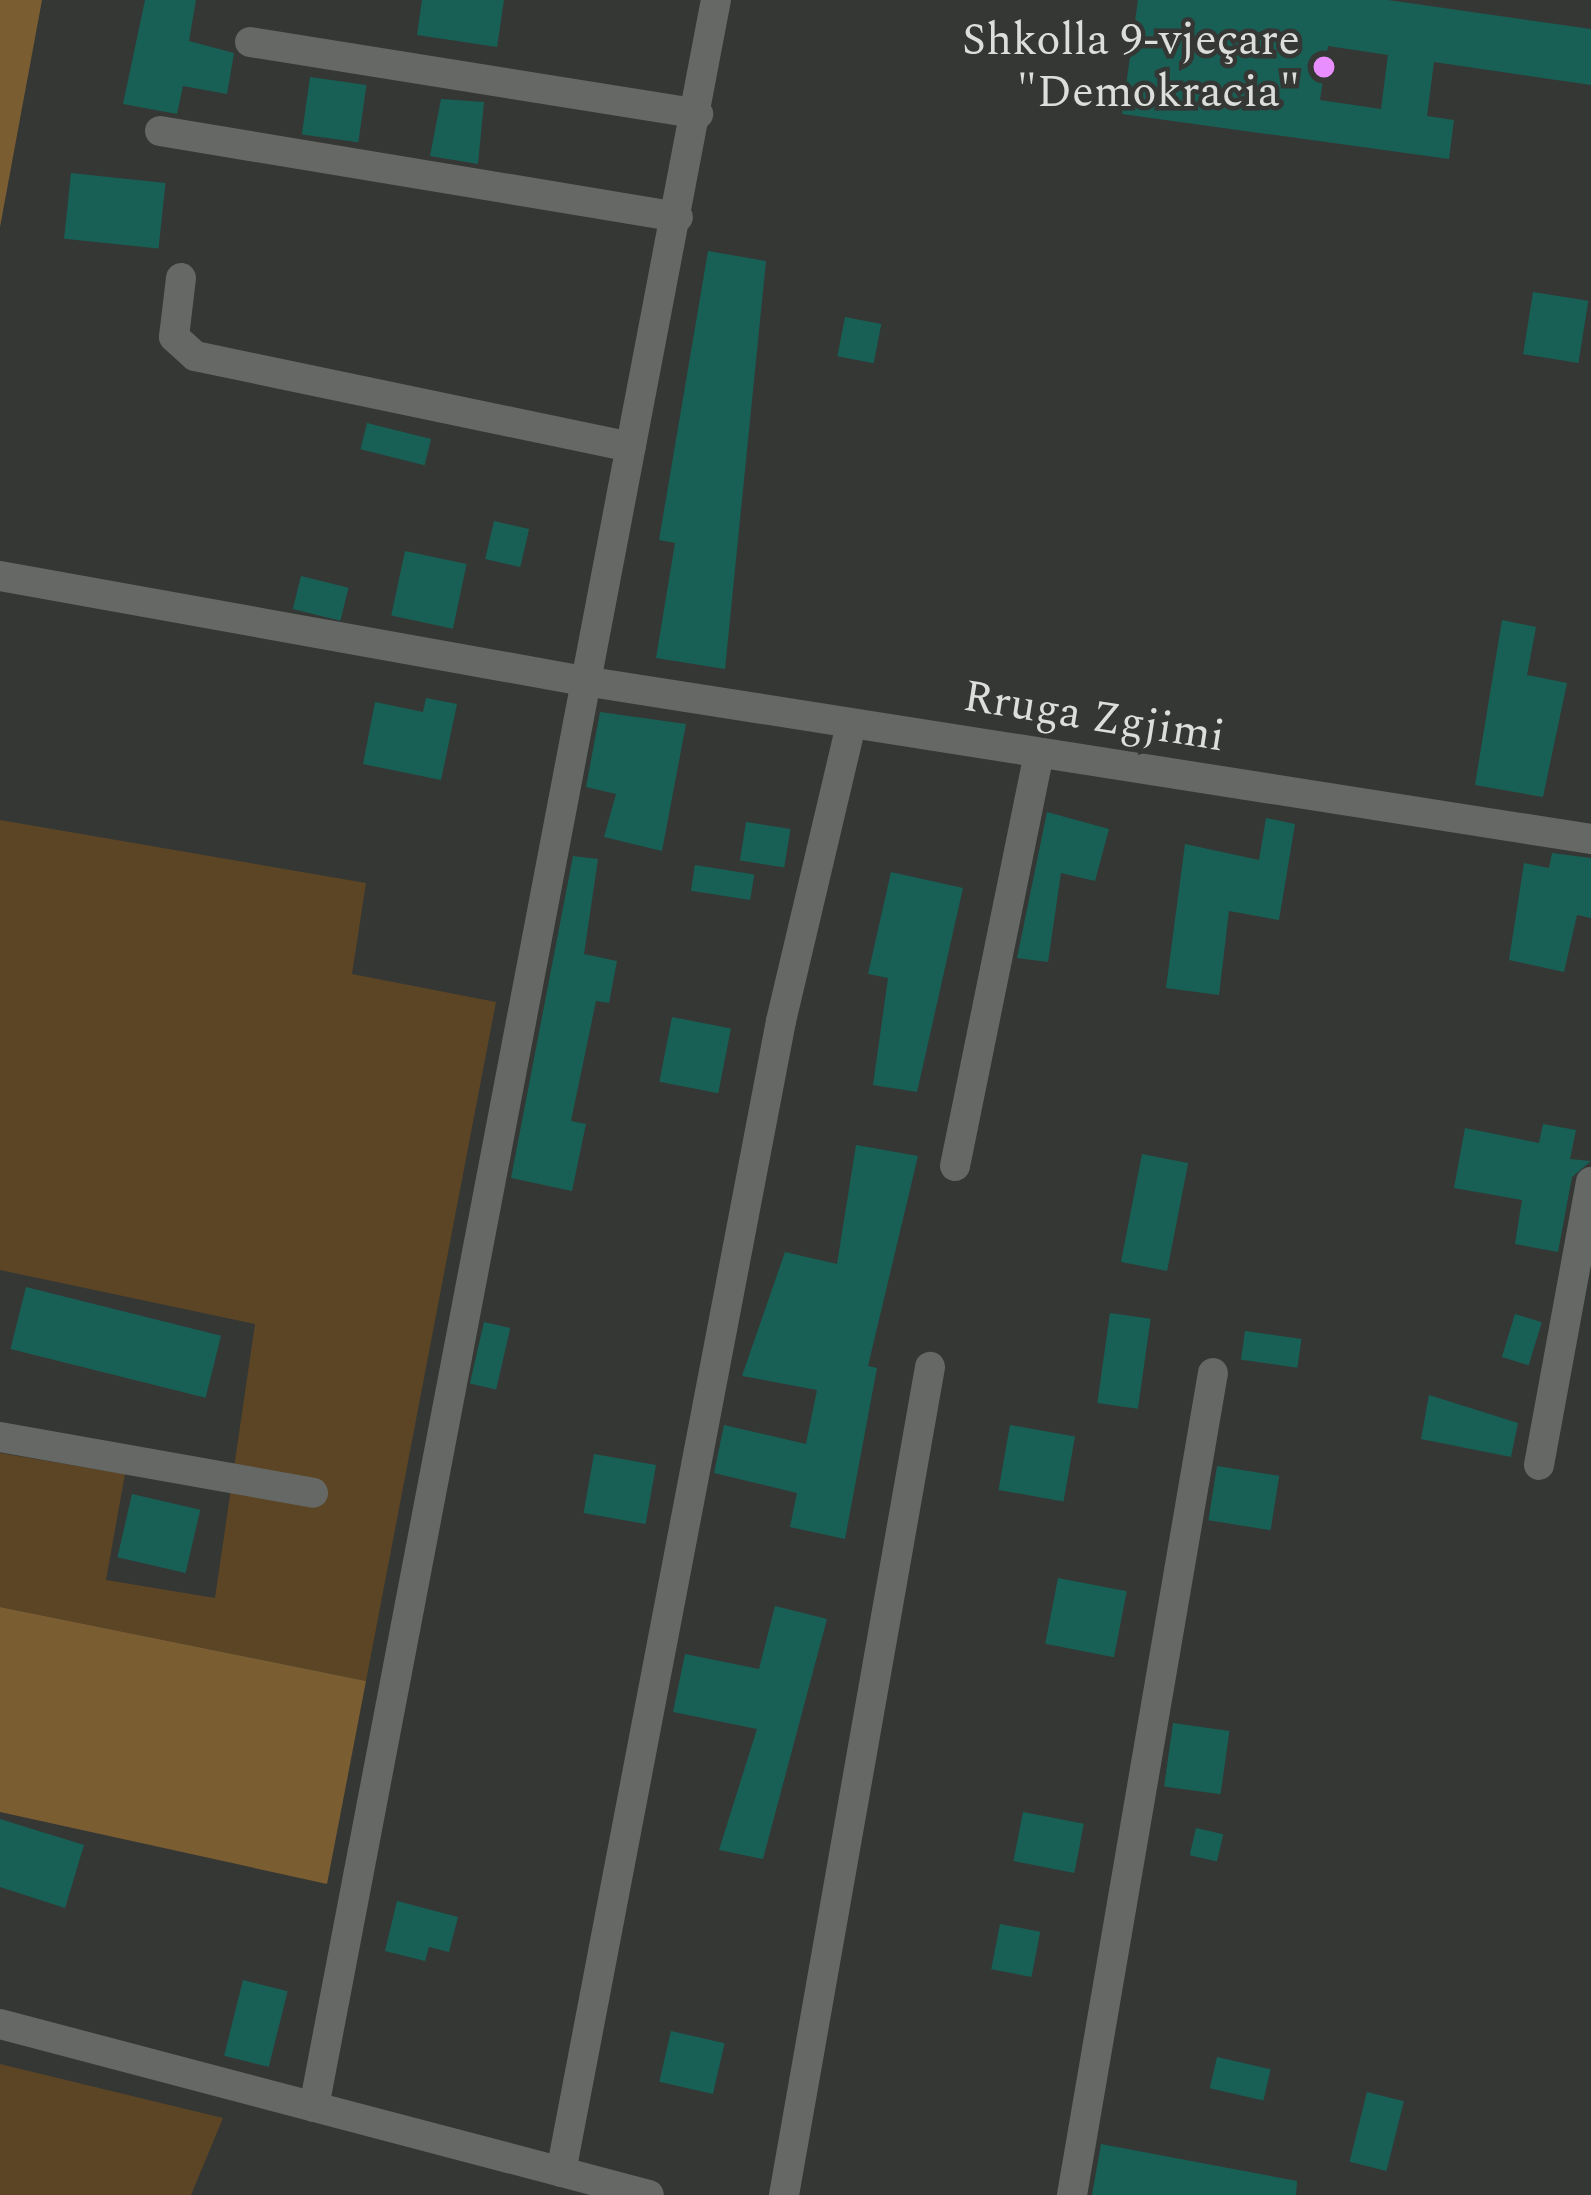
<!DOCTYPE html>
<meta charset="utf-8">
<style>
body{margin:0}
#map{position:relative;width:1591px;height:2195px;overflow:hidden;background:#353735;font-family:Spectral,serif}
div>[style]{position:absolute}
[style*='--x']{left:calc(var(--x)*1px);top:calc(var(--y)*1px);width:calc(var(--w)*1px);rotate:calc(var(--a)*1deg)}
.green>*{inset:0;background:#5b4525}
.forest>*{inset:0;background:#7b5d32}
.building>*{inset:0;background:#186055;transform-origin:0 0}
.minor>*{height:30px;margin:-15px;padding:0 15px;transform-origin:15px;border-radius:15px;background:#656865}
.dots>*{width:33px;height:33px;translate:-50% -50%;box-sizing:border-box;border:6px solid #353735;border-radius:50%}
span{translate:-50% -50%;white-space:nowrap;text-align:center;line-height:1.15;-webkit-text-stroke:9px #353735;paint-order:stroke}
.poi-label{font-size:45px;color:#dcdedc}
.right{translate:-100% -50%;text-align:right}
.street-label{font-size:45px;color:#dcdedc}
</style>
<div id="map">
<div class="green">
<div style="clip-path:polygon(0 820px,366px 883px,352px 974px,496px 1002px,366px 1681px,0 1607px,0 1453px,125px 1474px,106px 1580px,215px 1598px,255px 1324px,0 1270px)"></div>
<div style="clip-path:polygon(0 2064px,223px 2118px,191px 2195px,0 2195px)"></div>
</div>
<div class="forest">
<div style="clip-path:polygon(0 0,42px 0,0 227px)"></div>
<div style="clip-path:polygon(0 1607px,366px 1681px,327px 1884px,0 1812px)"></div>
</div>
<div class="building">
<div style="clip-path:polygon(145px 0,196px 0,189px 41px,234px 53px,227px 94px,183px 86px,177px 114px,123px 104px)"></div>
<div style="clip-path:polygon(422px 0,504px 0,497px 47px,417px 35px)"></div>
<div style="clip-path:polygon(evenodd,1138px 0,1388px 0,1591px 29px,1591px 85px,1434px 62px,1427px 116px,1454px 120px,1449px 159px,1122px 114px,1138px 0,1328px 46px,1388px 55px,1381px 109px,1320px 100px,1328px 46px)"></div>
<div style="left:310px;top:77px;width:57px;height:58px;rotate:8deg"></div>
<div style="clip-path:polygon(441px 99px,484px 102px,478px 164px,430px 156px)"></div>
<div style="left:71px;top:173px;width:95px;height:66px;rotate:6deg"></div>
<div style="clip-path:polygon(708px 251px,766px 261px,725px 669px,656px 658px,675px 543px,659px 540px)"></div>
<div style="left:1533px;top:292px;width:56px;height:63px;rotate:9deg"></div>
<div style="left:845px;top:317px;width:37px;height:40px;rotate:11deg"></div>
<div style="left:367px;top:423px;width:66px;height:27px;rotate:14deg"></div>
<div style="left:494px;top:521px;width:36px;height:39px;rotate:13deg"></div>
<div style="left:405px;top:551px;width:63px;height:66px;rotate:12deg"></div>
<div style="left:301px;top:576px;width:49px;height:34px;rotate:14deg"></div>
<div style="clip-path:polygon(1502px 620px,1536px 627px,1527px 675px,1567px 683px,1543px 797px,1475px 785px)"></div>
<div style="clip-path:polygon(426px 698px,457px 704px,441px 780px,363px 764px,375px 702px,423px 712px)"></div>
<div style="clip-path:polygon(600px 712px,686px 724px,662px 851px,604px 837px,616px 794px,586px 787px)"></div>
<div style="clip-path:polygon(1047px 812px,1109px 829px,1095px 881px,1061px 873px,1048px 962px,1017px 958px)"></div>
<div style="clip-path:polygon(1266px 818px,1295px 824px,1279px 920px,1229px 911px,1219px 995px,1166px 988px,1185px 844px,1259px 860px)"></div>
<div style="left:746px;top:822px;width:45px;height:39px;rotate:9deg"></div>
<div style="clip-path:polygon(1552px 853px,1591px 858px,1591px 918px,1577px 915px,1564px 972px,1509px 960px,1524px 863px,1549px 868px)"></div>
<div style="clip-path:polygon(573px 856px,598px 859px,584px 954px,617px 961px,609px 1003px,596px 1001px,571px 1121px,586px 1124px,572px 1191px,511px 1178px)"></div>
<div style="left:695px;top:865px;width:60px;height:26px;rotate:9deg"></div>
<div style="clip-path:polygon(891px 872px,963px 888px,917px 1092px,873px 1085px,888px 978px,868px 974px)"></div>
<div style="left:672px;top:1017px;width:60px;height:66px;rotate:11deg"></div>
<div style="clip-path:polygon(1543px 1124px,1576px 1130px,1570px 1159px,1591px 1161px,1572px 1177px,1558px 1252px,1515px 1244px,1522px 1200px,1454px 1188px,1465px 1128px,1539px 1143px)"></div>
<div style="clip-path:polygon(856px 1145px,918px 1156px,868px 1366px,877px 1368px,845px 1539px,790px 1527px,797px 1493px,714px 1473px,724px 1425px,806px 1444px,817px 1390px,742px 1376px,785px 1252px,837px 1264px)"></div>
<div style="left:1142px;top:1154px;width:47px;height:110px;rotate:11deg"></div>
<div style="left:26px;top:1287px;width:201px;height:64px;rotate:14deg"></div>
<div style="left:1110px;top:1313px;width:41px;height:91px;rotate:8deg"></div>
<div style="left:1515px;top:1314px;width:28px;height:45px;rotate:17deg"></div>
<div style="left:484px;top:1322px;width:27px;height:63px;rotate:13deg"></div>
<div style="left:1245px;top:1331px;width:57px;height:29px;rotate:8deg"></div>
<div style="clip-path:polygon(1429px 1395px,1518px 1423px,1511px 1457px,1421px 1439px)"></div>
<div style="left:1010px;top:1425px;width:66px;height:66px;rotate:10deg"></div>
<div style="left:594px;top:1454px;width:63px;height:60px;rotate:10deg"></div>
<div style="left:1217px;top:1466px;width:63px;height:55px;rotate:9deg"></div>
<div style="left:132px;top:1494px;width:70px;height:65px;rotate:13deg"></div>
<div style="left:1058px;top:1578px;width:70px;height:67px;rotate:11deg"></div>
<div style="clip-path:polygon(775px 1606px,827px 1619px,763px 1859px,719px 1850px,757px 1729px,673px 1712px,685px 1654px,759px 1669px)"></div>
<div style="left:1173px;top:1723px;width:57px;height:64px;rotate:8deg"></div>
<div style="left:1023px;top:1812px;width:62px;height:50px;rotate:11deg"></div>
<div style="clip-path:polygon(0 1819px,84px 1845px,65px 1908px,0 1887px)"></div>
<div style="left:1196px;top:1828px;width:28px;height:28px;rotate:13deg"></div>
<div style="clip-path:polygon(397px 1901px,458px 1917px,449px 1952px,429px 1947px,425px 1961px,385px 1951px)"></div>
<div style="left:1000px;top:1924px;width:41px;height:46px;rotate:11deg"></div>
<div style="left:243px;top:1980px;width:46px;height:78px;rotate:14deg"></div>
<div style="left:671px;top:2031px;width:55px;height:52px;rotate:13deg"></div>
<div style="left:1217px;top:2057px;width:55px;height:32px;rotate:13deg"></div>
<div style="left:1367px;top:2092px;width:38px;height:72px;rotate:14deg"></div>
<div style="clip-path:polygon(1101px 2144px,1297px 2181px,1296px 2195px,1092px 2195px)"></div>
</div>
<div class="minor">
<div style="--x:250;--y:42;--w:454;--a:9.1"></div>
<div style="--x:160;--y:131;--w:525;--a:9.43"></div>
<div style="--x:181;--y:278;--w:59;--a:96.8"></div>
<div style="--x:174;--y:337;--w:28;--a:42"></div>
<div style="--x:195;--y:356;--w:445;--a:11.8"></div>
<div style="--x:0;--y:576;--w:593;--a:10.19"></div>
<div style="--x:584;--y:681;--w:1019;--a:8.92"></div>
<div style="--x:955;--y:1166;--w:420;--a:-78.5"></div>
<div style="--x:0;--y:1437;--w:318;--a:10.1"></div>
<div style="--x:1539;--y:1465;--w:288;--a:-79.6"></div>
<div style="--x:0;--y:2024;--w:671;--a:14.76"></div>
<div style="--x:314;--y:2107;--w:2145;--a:-79.2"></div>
<div style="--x:561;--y:2172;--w:1172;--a:-79.18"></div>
<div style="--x:781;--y:1021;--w:304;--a:-76.7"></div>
<div style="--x:784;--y:2195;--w:841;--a:-80"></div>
<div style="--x:1072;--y:2195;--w:834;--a:-80.27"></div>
</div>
<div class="dots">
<div style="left:1324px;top:67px;background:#e98efe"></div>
</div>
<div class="poi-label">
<span class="right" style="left:1300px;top:67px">Shkolla 9-vjeçare<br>"Demokracia"</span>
</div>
<div class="street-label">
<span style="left:1094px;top:717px;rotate:9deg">Rruga Zgjimi</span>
</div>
</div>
